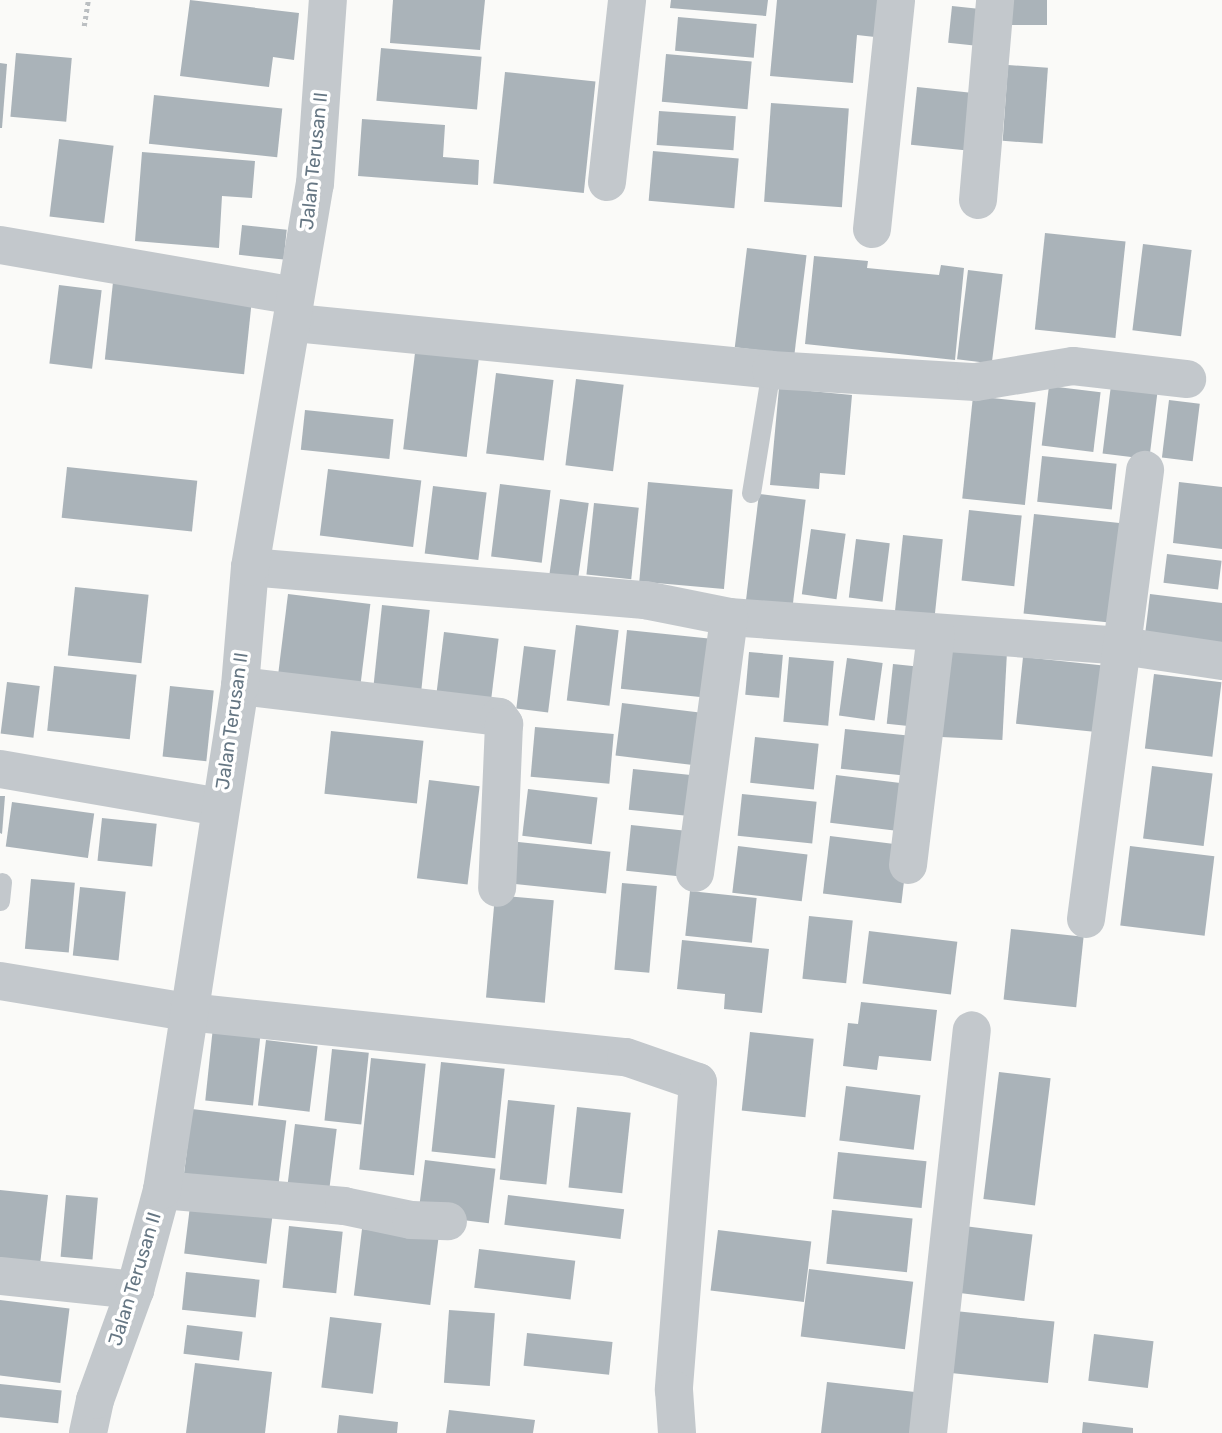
<!DOCTYPE html>
<style>
body{margin:0}
#map{position:relative;width:1222px;height:1433px;overflow:hidden;background:#fafaf8;font-family:Rubik,sans-serif}
div>[style]{position:absolute}
[style*='--x']{left:calc(var(--x)*1px);top:calc(var(--y)*1px);width:calc(var(--w)*1px);rotate:calc(var(--a)*1deg)}
.building>*{inset:0;background:#aab3b9;transform-origin:0 0}
.path>*{height:4.5px;margin-top:-2.25px;transform-origin:0;background:repeating-linear-gradient(90deg,#bbbfc2 0 3.5px,transparent 0 7px)}
.lane>*{height:19px;margin:-9.5px;padding:0 9.5px;transform-origin:9.5px;border-radius:9.5px;background:#c3c8cc}
.street>*{height:38px;margin:-19px;padding:0 19px;transform-origin:19px;border-radius:19px;background:#c3c8cc}
span{translate:-50% -50%;white-space:nowrap;text-align:center;line-height:1.15;-webkit-text-stroke:7px #fff;paint-order:stroke}
.street-label{font-size:19px;color:#657683}
</style>
<div id="map">
<div class="building">
<div style="clip-path:polygon(190px 0,299px 13px,294px 60px,273px 57px,269px 87px,180px 76px)"></div>
<div style="clip-path:polygon(393px 0,485px 0,480px 50px,390px 43px)"></div>
<div style="clip-path:polygon(671px 0,768px 0,766px 16px,670px 8px)"></div>
<div style="clip-path:polygon(777px 0,888px 0,884px 38px,857px 35px,853px 83px,770px 76px)"></div>
<div style="left:1008px;top:0;width:39px;height:25px"></div>
<div style="left:952px;top:6px;width:38px;height:37px;rotate:6deg"></div>
<div style="left:678px;top:17px;width:79px;height:34px;rotate:5deg"></div>
<div style="left:381px;top:48px;width:101px;height:53px;rotate:5deg"></div>
<div style="left:16px;top:53px;width:56px;height:64px;rotate:5deg"></div>
<div style="left:666px;top:54px;width:86px;height:48px;rotate:5deg"></div>
<div style="clip-path:polygon(0 63px,7px 64px,2px 128px,0 128px)"></div>
<div style="left:1008px;top:65px;width:40px;height:76px;rotate:4deg"></div>
<div style="left:505px;top:72px;width:91px;height:112px;rotate:6deg"></div>
<div style="left:917px;top:87px;width:59px;height:58px;rotate:6deg"></div>
<div style="left:154px;top:95px;width:129px;height:49px;rotate:6deg"></div>
<div style="left:771px;top:103px;width:78px;height:99px;rotate:4deg"></div>
<div style="left:659px;top:111px;width:77px;height:34px;rotate:4deg"></div>
<div style="clip-path:polygon(362px 119px,445px 125px,443px 157px,479px 160px,478px 185px,358px 176px)"></div>
<div style="left:59px;top:139px;width:55px;height:78px;rotate:7deg"></div>
<div style="left:653px;top:151px;width:86px;height:50px;rotate:5deg"></div>
<div style="clip-path:polygon(142px 152px,255px 161px,252px 198px,222px 196px,219px 248px,135px 241px)"></div>
<div style="left:242px;top:225px;width:45px;height:30px;rotate:6deg"></div>
<div style="left:1045px;top:233px;width:81px;height:97px;rotate:6deg"></div>
<div style="left:1143px;top:244px;width:49px;height:87px;rotate:7deg"></div>
<div style="left:747px;top:248px;width:60px;height:100px;rotate:7deg"></div>
<div style="clip-path:polygon(814px 256px,868px 261px,867px 268px,939px 275px,941px 265px,964px 268px,955px 360px,805px 344px)"></div>
<div style="left:968px;top:270px;width:35px;height:90px;rotate:7deg"></div>
<div style="left:113px;top:282px;width:140px;height:78px;rotate:6deg"></div>
<div style="left:59px;top:285px;width:43px;height:79px;rotate:7deg"></div>
<div style="left:416px;top:345px;width:64px;height:105px;rotate:7deg"></div>
<div style="left:496px;top:373px;width:58px;height:81px;rotate:7deg"></div>
<div style="left:576px;top:379px;width:48px;height:87px;rotate:7deg"></div>
<div style="left:1111px;top:385px;width:47px;height:69px;rotate:7deg"></div>
<div style="left:1049px;top:386px;width:52px;height:60px;rotate:7deg"></div>
<div style="clip-path:polygon(779px 388px,852px 395px,845px 475px,820px 473px,819px 489px,770px 485px)"></div>
<div style="left:973px;top:396px;width:63px;height:103px;rotate:6deg"></div>
<div style="left:1169px;top:400px;width:31px;height:58px;rotate:7deg"></div>
<div style="left:305px;top:410px;width:89px;height:40px;rotate:6deg"></div>
<div style="left:1042px;top:456px;width:75px;height:46px;rotate:6deg"></div>
<div style="left:67px;top:467px;width:131px;height:51px;rotate:6deg"></div>
<div style="left:328px;top:469px;width:94px;height:67px;rotate:7deg"></div>
<div style="left:648px;top:482px;width:85px;height:100px;rotate:5deg"></div>
<div style="clip-path:polygon(1179px 482px,1222px 487px,1222px 549px,1173px 543px)"></div>
<div style="left:500px;top:484px;width:51px;height:73px;rotate:7deg"></div>
<div style="left:433px;top:486px;width:54px;height:68px;rotate:7deg"></div>
<div style="left:759px;top:494px;width:47px;height:111px;rotate:7deg"></div>
<div style="left:560px;top:499px;width:29px;height:78px;rotate:8deg"></div>
<div style="left:594px;top:503px;width:45px;height:72px;rotate:6deg"></div>
<div style="left:969px;top:510px;width:53px;height:71px;rotate:6deg"></div>
<div style="left:1034px;top:514px;width:98px;height:100px;rotate:6deg"></div>
<div style="left:811px;top:529px;width:35px;height:66px;rotate:8deg"></div>
<div style="left:903px;top:535px;width:40px;height:79px;rotate:6deg"></div>
<div style="left:856px;top:539px;width:34px;height:59px;rotate:7deg"></div>
<div style="left:1167px;top:554px;width:55px;height:29px;rotate:7deg"></div>
<div style="left:75px;top:587px;width:74px;height:69px;rotate:6deg"></div>
<div style="left:288px;top:594px;width:83px;height:83px;rotate:7deg"></div>
<div style="clip-path:polygon(1150px 594px,1222px 603px,1222px 649px,1144px 643px)"></div>
<div style="left:382px;top:605px;width:48px;height:90px;rotate:6deg"></div>
<div style="left:576px;top:625px;width:43px;height:76px;rotate:7deg"></div>
<div style="left:627px;top:630px;width:82px;height:59px;rotate:6deg"></div>
<div style="left:444px;top:632px;width:55px;height:68px;rotate:7deg"></div>
<div style="left:524px;top:646px;width:32px;height:63px;rotate:7deg"></div>
<div style="left:946px;top:650px;width:61px;height:87px;rotate:3deg"></div>
<div style="left:749px;top:652px;width:34px;height:43px;rotate:5deg"></div>
<div style="left:789px;top:657px;width:45px;height:65px;rotate:5deg"></div>
<div style="left:1023px;top:657px;width:83px;height:67px;rotate:6deg"></div>
<div style="left:847px;top:658px;width:36px;height:58px;rotate:8deg"></div>
<div style="left:893px;top:664px;width:29px;height:60px;rotate:6deg"></div>
<div style="left:54px;top:666px;width:83px;height:65px;rotate:6deg"></div>
<div style="left:1154px;top:674px;width:68px;height:75px;rotate:7deg"></div>
<div style="left:7px;top:682px;width:33px;height:52px;rotate:7deg"></div>
<div style="left:170px;top:686px;width:44px;height:71px;rotate:6deg"></div>
<div style="left:622px;top:703px;width:78px;height:53px;rotate:7deg"></div>
<div style="left:535px;top:727px;width:79px;height:50px;rotate:5deg"></div>
<div style="left:845px;top:729px;width:68px;height:40px;rotate:6deg"></div>
<div style="left:331px;top:731px;width:93px;height:63px;rotate:6deg"></div>
<div style="left:755px;top:737px;width:64px;height:46px;rotate:6deg"></div>
<div style="left:1152px;top:766px;width:61px;height:73px;rotate:7deg"></div>
<div style="left:633px;top:769px;width:63px;height:41px;rotate:6deg"></div>
<div style="left:836px;top:775px;width:79px;height:48px;rotate:7deg"></div>
<div style="left:429px;top:780px;width:51px;height:99px;rotate:7deg"></div>
<div style="left:528px;top:789px;width:70px;height:47px;rotate:7deg"></div>
<div style="left:742px;top:794px;width:75px;height:42px;rotate:6deg"></div>
<div style="clip-path:polygon(0 796px,5px 796px,2px 834px,0 833px)"></div>
<div style="left:12px;top:802px;width:83px;height:45px;rotate:8deg"></div>
<div style="left:102px;top:818px;width:55px;height:43px;rotate:6deg"></div>
<div style="left:631px;top:825px;width:55px;height:46px;rotate:6deg"></div>
<div style="left:830px;top:836px;width:79px;height:58px;rotate:7deg"></div>
<div style="left:509px;top:841px;width:102px;height:42px;rotate:6deg"></div>
<div style="left:738px;top:846px;width:70px;height:47px;rotate:7deg"></div>
<div style="left:1130px;top:846px;width:85px;height:80px;rotate:7deg"></div>
<div style="left:31px;top:879px;width:44px;height:70px;rotate:5deg"></div>
<div style="left:622px;top:883px;width:35px;height:87px;rotate:5deg"></div>
<div style="left:80px;top:887px;width:46px;height:69px;rotate:6deg"></div>
<div style="left:690px;top:891px;width:67px;height:45px;rotate:6deg"></div>
<div style="left:495px;top:895px;width:59px;height:103px;rotate:5deg"></div>
<div style="left:809px;top:916px;width:44px;height:63px;rotate:6deg"></div>
<div style="left:1011px;top:929px;width:73px;height:71px;rotate:6deg"></div>
<div style="left:869px;top:931px;width:89px;height:53px;rotate:7deg"></div>
<div style="clip-path:polygon(682px 940px,769px 949px,762px 1013px,724px 1009px,725px 994px,677px 989px)"></div>
<div style="clip-path:polygon(861px 1002px,937px 1010px,931px 1061px,879px 1056px,877px 1070px,843px 1066px,848px 1023px,858px 1024px)"></div>
<div style="left:213px;top:1027px;width:48px;height:74px;rotate:6deg"></div>
<div style="left:750px;top:1032px;width:64px;height:79px;rotate:6deg"></div>
<div style="left:266px;top:1040px;width:52px;height:66px;rotate:7deg"></div>
<div style="left:332px;top:1049px;width:37px;height:72px;rotate:6deg"></div>
<div style="left:371px;top:1058px;width:55px;height:112px;rotate:6deg"></div>
<div style="left:441px;top:1062px;width:64px;height:90px;rotate:6deg"></div>
<div style="left:999px;top:1072px;width:52px;height:128px;rotate:7deg"></div>
<div style="left:846px;top:1086px;width:75px;height:55px;rotate:7deg"></div>
<div style="left:508px;top:1100px;width:47px;height:80px;rotate:6deg"></div>
<div style="left:577px;top:1107px;width:54px;height:81px;rotate:6deg"></div>
<div style="left:192px;top:1109px;width:95px;height:65px;rotate:7deg"></div>
<div style="left:295px;top:1124px;width:42px;height:64px;rotate:7deg"></div>
<div style="left:838px;top:1152px;width:89px;height:47px;rotate:6deg"></div>
<div style="left:425px;top:1160px;width:71px;height:55px;rotate:7deg"></div>
<div style="clip-path:polygon(0 1190px,48px 1195px,40px 1265px,0 1261px)"></div>
<div style="left:66px;top:1195px;width:32px;height:62px;rotate:5deg"></div>
<div style="left:508px;top:1195px;width:117px;height:30px;rotate:7deg"></div>
<div style="left:191px;top:1198px;width:83px;height:56px;rotate:7deg"></div>
<div style="left:832px;top:1210px;width:81px;height:54px;rotate:6deg"></div>
<div style="left:289px;top:1226px;width:54px;height:62px;rotate:6deg"></div>
<div style="left:964px;top:1226px;width:69px;height:67px;rotate:7deg"></div>
<div style="left:362px;top:1229px;width:77px;height:67px;rotate:7deg"></div>
<div style="left:718px;top:1230px;width:94px;height:61px;rotate:7deg"></div>
<div style="left:479px;top:1249px;width:97px;height:39px;rotate:7deg"></div>
<div style="left:809px;top:1269px;width:105px;height:68px;rotate:7deg"></div>
<div style="left:186px;top:1272px;width:74px;height:38px;rotate:6deg"></div>
<div style="left:0;top:1300px;width:70px;height:75px;rotate:7deg"></div>
<div style="left:449px;top:1310px;width:46px;height:73px;rotate:4deg"></div>
<div style="left:955px;top:1311px;width:100px;height:62px;rotate:6deg"></div>
<div style="left:330px;top:1317px;width:52px;height:71px;rotate:7deg"></div>
<div style="left:187px;top:1325px;width:56px;height:29px;rotate:7deg"></div>
<div style="left:527px;top:1333px;width:86px;height:33px;rotate:6deg"></div>
<div style="left:1094px;top:1334px;width:60px;height:47px;rotate:7deg"></div>
<div style="clip-path:polygon(195px 1363px,272px 1372px,265px 1433px,186px 1433px)"></div>
<div style="clip-path:polygon(827px 1382px,915px 1392px,910px 1433px,821px 1433px)"></div>
<div style="left:0;top:1384px;width:62px;height:33px;rotate:6deg"></div>
<div style="clip-path:polygon(449px 1410px,535px 1420px,533px 1433px,446px 1433px)"></div>
<div style="clip-path:polygon(339px 1415px,398px 1422px,397px 1433px,337px 1433px)"></div>
<div style="clip-path:polygon(1083px 1422px,1133px 1428px,1133px 1433px,1082px 1433px)"></div>
</div>
<div class="path">
<div style="--x:84;--y:26;--w:26;--a:-81"></div>
</div>
<div class="lane">
<div style="--x:751;--y:493;--w:125;--a:-80.8"></div>
<div style="--x:0;--y:901;--w:19;--a:-84"></div>
</div>
<div class="street">
<div style="--x:607;--y:182;--w:183;--a:-83.7"></div>
<div style="--x:978;--y:200;--w:201;--a:-85.1"></div>
<div style="--x:872;--y:229;--w:230;--a:-84"></div>
<div style="--x:0;--y:245;--w:299;--a:9.8"></div>
<div style="--x:295;--y:323;--w:478;--a:5.6"></div>
<div style="--x:771;--y:370;--w:205;--a:3.4"></div>
<div style="--x:976;--y:382;--w:98;--a:-9.4"></div>
<div style="--x:1073;--y:366;--w:115;--a:6.5"></div>
<div style="--x:250;--y:567;--w:396;--a:4.8"></div>
<div style="--x:645;--y:600;--w:86;--a:11.4"></div>
<div style="--x:729;--y:617;--w:394;--a:4.2"></div>
<div style="--x:1122;--y:646;--w:101;--a:8.5"></div>
<div style="--x:240;--y:686;--w:261;--a:6.8"></div>
<div style="--x:499;--y:717;--w:9;--a:54"></div>
<div style="--x:504;--y:724;--w:164;--a:92.4"></div>
<div style="--x:0;--y:769;--w:223;--a:9.8"></div>
<div style="--x:908;--y:865;--w:233;--a:-83.1"></div>
<div style="--x:695;--y:873;--w:258;--a:-82.4"></div>
<div style="--x:1086;--y:919;--w:453;--a:-82.5"></div>
<div style="--x:0;--y:981;--w:191;--a:9.4"></div>
<div style="--x:188;--y:1012;--w:440;--a:5.9"></div>
<div style="--x:626;--y:1057;--w:76;--a:19.1"></div>
<div style="--x:698;--y:1082;--w:309;--a:94.5"></div>
<div style="--x:674;--y:1390;--w:43;--a:86"></div>
<div style="--x:162;--y:1190;--w:183;--a:5"></div>
<div style="--x:344;--y:1206;--w:68;--a:11.8"></div>
<div style="--x:411;--y:1220;--w:37;--a:2"></div>
<div style="--x:0;--y:1276;--w:136;--a:5.9"></div>
<div style="--x:88;--y:1433;--w:34;--a:-78"></div>
<div style="--x:95;--y:1400;--w:117;--a:-70"></div>
<div style="--x:135;--y:1290;--w:104;--a:-74.9"></div>
<div style="--x:162;--y:1190;--w:510;--a:-81.2"></div>
<div style="--x:240;--y:686;--w:119;--a:-85.2"></div>
<div style="--x:250;--y:567;--w:388;--a:-80.4"></div>
<div style="--x:315;--y:184;--w:184;--a:-86"></div>
<div style="--x:928;--y:1433;--w:405;--a:-83.8"></div>
</div>
<div class="street-label">
<span style="left:314px;top:161px;rotate:-84deg">Jalan Terusan II</span>
<span style="left:232px;top:721px;rotate:-82deg">Jalan Terusan II</span>
<span style="left:135px;top:1279px;rotate:-73deg">Jalan Terusan II</span>
</div>
</div>
